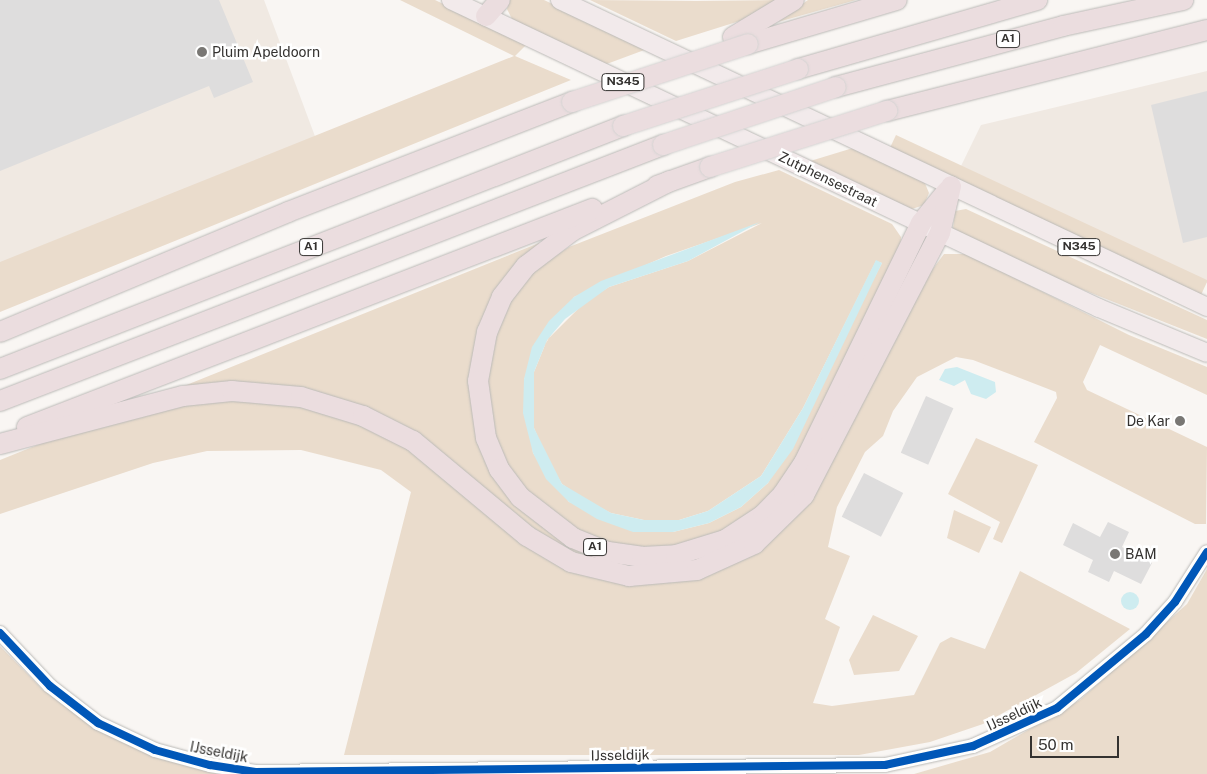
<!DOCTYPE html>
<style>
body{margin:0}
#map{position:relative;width:1207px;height:774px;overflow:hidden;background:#f9f6f3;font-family:"Public Sans",sans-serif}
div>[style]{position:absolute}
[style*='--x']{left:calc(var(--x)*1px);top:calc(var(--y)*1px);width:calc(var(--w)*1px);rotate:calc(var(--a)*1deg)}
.built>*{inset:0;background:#f0e9e2}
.green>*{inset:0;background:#eadccc;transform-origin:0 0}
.water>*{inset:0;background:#ceecf0}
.round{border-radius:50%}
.building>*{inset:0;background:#dedddd;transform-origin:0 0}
.roads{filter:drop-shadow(0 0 1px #bbbab7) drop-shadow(0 0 1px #bbbab7)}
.minor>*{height:14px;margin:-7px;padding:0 7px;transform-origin:7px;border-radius:7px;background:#fefefd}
.major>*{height:18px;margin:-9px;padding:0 9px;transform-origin:9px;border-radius:9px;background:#f2eaeb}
.highway>*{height:20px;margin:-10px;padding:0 10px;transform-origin:10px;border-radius:10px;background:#ebdddf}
.bridges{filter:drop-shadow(0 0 1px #d4d3d2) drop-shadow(0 0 1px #d4d3d2)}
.highway-bridge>*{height:20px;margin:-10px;padding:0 10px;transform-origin:10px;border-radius:10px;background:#ebdddf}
.cycleway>*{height:8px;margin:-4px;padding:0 4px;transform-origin:4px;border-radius:4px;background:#0057b8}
.dots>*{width:14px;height:14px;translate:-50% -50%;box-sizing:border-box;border:2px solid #fff;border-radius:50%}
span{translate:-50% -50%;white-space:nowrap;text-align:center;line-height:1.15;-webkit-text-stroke:5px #fff;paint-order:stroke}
.shield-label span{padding:1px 4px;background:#fff;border:1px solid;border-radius:4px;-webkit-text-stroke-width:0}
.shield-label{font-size:12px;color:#343230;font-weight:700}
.poi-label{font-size:14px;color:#343230}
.left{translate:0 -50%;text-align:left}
.right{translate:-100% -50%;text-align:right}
.street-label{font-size:14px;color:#343230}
.scale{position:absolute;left:1030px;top:736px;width:89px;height:22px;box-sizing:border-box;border:2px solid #343230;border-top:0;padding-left:6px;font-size:15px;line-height:18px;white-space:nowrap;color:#343230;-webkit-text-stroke:4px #fff;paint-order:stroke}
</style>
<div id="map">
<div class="built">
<div style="clip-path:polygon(0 0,264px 0,319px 147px,0 277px)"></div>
<div style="clip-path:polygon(1207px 71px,1207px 283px,961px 166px,981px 125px)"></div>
</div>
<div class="green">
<div style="clip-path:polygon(400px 0,435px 0,527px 44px,515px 56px,571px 80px,0 312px,0 262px,514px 56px)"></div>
<div style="clip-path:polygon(510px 0,544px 0,647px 49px,604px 65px,513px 21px,507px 9px)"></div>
<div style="clip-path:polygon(590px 0,696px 1px,776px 0,746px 19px,676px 41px)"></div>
<div style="clip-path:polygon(808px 0,856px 0,778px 22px)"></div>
<div style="left:896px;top:135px;width:344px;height:23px;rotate:25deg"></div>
<div style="clip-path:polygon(853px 148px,924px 181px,929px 193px,924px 205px,912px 209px,807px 162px)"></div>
<div style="clip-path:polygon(evenodd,779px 170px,892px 224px,901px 237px,900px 258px,926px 278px,944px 254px,967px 254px,1129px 335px,1207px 367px,1207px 395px,1100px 345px,1083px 382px,1087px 390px,1207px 447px,1206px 524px,1195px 524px,1034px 442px,1057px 398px,1056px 392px,973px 360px,956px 357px,917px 377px,893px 411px,883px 436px,865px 452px,837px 507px,828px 547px,850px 556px,825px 619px,840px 627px,813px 703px,832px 706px,914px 695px,940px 643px,951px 637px,985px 649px,1020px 571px,1130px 629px,1076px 673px,983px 724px,930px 742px,859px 755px,344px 755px,411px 492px,381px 470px,301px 450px,207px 451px,153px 463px,0 514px,0 460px,539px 243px,549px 260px,569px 247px,735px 182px,779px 170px,762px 223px,688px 261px,609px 287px,585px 302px,547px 340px,534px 372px,531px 399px,534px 428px,547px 460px,562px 484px,585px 500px,611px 513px,644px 520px,679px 520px,708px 511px,761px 476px,803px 408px,876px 261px,882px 263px,768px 483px,741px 507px,709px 523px,673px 532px,569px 502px,533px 453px,524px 379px,574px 297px,666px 256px,762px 223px)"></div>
<div style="clip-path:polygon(966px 209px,1207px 320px,1207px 339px,1066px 283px,953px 229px,955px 211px)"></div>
<div style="clip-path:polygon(976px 438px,1038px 465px,1002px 543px,993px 539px,1000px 522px,948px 494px)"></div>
<div style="clip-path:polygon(954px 510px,991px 527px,979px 553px,947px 538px)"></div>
<div style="clip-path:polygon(1207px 569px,1207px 774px,914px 774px,990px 752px,1080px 700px,1187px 604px)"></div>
<div style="clip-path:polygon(873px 615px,918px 636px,899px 671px,854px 675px,849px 660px)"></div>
<div style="clip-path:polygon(0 646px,43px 690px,108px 735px,157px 758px,218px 774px,0 774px)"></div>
</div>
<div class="water">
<div style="clip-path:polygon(760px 222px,688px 261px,609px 287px,565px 319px,547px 340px,534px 372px,534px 428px,562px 484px,611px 513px,644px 520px,679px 520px,708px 511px,761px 476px,803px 408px,876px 260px,882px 263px,793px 449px,768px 483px,741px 507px,709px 523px,673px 532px,633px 532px,597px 519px,569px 502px,546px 479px,533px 453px,523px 413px,524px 379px,532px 347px,549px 321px,574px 297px,601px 281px)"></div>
<div style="clip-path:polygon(957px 367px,995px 382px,996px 392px,986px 399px,971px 394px,965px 380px,954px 386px,939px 380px,945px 369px)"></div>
<div class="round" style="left:1121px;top:592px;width:18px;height:18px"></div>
</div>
<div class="building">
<div style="clip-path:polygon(0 0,219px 0,253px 82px,214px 98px,209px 86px,0 171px)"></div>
<div style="clip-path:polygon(1207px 91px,1207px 237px,1183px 243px,1151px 105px)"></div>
<div style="left:926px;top:396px;width:30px;height:62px;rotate:24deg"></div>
<div style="left:864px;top:473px;width:44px;height:49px;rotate:27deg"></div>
<div style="clip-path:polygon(1108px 522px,1129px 532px,1122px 547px,1152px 563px,1141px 584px,1114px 571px,1109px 582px,1088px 572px,1093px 560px,1063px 545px,1073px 523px,1100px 537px)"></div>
</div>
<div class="roads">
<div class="minor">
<div style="--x:0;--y:633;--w:73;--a:46.7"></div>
<div style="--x:50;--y:686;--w:61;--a:37.6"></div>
<div style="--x:98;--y:723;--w:63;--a:25.3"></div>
<div style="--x:155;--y:750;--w:57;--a:15.3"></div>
<div style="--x:210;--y:765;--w:46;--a:8.8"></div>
<div style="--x:255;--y:772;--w:630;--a:-0.64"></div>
<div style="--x:885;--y:765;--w:90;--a:-12.2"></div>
<div style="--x:973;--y:746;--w:92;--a:-24.3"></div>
<div style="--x:1057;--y:708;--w:116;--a:-39.7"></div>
<div style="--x:1146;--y:634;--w:43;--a:-47.8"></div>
<div style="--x:1175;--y:602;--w:59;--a:-57.4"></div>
</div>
<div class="major">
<div style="--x:451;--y:0;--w:717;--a:25.42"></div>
<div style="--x:1099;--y:308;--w:117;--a:22.6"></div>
<div style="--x:560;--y:0;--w:716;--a:25.38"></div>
</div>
<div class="highway">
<div style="--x:486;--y:16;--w:21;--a:-49"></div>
<div style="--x:733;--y:37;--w:71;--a:-31.2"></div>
<div style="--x:748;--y:44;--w:155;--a:-16.5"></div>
<div style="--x:798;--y:69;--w:249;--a:-16.1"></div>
<div style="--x:836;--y:87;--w:235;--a:-15"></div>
<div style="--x:1063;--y:26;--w:123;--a:-12.2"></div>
<div style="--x:887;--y:111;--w:330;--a:-14.2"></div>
<div style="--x:670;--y:181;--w:110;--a:153"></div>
<div style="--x:572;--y:231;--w:58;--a:142.7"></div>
<div style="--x:526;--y:266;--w:39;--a:128"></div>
<div style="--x:502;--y:297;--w:38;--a:113"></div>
<div style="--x:487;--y:332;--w:50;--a:100.4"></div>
<div style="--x:478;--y:381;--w:58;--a:82"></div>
<div style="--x:486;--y:438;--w:34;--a:67"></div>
<div style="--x:499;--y:469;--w:35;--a:53"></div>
<div style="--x:520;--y:497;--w:67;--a:37.7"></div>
<div style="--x:573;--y:538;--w:38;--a:22"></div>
<div style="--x:608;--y:552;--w:34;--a:8"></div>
<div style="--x:642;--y:557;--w:34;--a:-3"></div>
<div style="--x:676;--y:555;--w:51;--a:-17"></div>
<div style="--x:725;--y:540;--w:45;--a:-33.3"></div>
<div style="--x:763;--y:515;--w:29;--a:-46"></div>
<div style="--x:783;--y:494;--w:37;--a:-56"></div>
<div style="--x:804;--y:463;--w:267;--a:-64"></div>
<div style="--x:921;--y:223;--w:41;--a:-50.9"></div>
<div style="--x:657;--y:186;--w:56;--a:-19.7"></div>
<div style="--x:0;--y:332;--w:312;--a:-22.6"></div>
<div style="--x:288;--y:212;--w:305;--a:-21.2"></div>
<div style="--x:0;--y:369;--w:669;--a:-21.31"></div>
<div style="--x:0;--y:401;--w:711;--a:-21.11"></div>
<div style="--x:27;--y:427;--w:606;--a:-21.1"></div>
<div style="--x:0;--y:444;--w:189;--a:-14.7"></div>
<div style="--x:183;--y:396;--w:49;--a:-5.8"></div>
<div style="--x:232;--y:391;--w:69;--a:5"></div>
<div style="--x:301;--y:397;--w:65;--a:17"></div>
<div style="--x:363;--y:416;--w:56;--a:26.6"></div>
<div style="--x:413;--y:441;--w:148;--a:39.8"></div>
<div style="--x:527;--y:536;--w:51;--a:30.6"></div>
<div style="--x:571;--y:562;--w:60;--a:13.6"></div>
<div style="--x:629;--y:576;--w:68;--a:-5"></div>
<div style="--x:697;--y:570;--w:63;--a:-24.5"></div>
<div style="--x:754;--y:544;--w:70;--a:-44.4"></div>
<div style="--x:804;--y:495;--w:295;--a:-62.6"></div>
<div style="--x:940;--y:233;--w:48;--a:-76.8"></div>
</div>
</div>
<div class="bridges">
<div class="highway-bridge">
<div style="--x:572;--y:102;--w:185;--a:-18.2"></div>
<div style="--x:623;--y:126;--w:184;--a:-18"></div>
<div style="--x:663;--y:145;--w:182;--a:-18.5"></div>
<div style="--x:710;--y:167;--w:186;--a:-17.6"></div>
</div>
</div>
<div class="cycleway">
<div style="--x:0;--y:633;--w:73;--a:46.7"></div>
<div style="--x:50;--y:686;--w:61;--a:37.6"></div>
<div style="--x:98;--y:723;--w:63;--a:25.3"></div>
<div style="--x:155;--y:750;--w:57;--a:15.3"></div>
<div style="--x:210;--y:765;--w:46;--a:8.8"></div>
<div style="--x:255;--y:772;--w:630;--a:-0.64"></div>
<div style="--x:885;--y:765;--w:90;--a:-12.2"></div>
<div style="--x:973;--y:746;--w:92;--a:-24.3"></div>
<div style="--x:1057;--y:708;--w:116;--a:-39.7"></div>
<div style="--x:1146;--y:634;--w:43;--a:-47.8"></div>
<div style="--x:1175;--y:602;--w:59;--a:-57.4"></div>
</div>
<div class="dots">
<div style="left:202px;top:52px;background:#797774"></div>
<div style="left:1180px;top:421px;background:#797774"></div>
<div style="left:1115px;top:554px;background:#797774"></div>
</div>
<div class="shield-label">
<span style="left:1008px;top:39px">A1</span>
<span style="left:623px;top:82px">N345</span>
<span style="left:311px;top:247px">A1</span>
<span style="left:1079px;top:247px">N345</span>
<span style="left:595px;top:547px">A1</span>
</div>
<div class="poi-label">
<span class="left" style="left:212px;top:52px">Pluim Apeldoorn</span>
<span class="right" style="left:1170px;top:421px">De Kar</span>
<span class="left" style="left:1125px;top:554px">BAM</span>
</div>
<div class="street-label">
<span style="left:828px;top:179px;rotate:26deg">Zutphensestraat</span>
<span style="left:1014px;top:714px;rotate:-25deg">IJsseldijk</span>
<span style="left:219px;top:752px;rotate:11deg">IJsseldijk</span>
<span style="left:620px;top:755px;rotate:-1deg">IJsseldijk</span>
</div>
<div class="scale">50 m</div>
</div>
